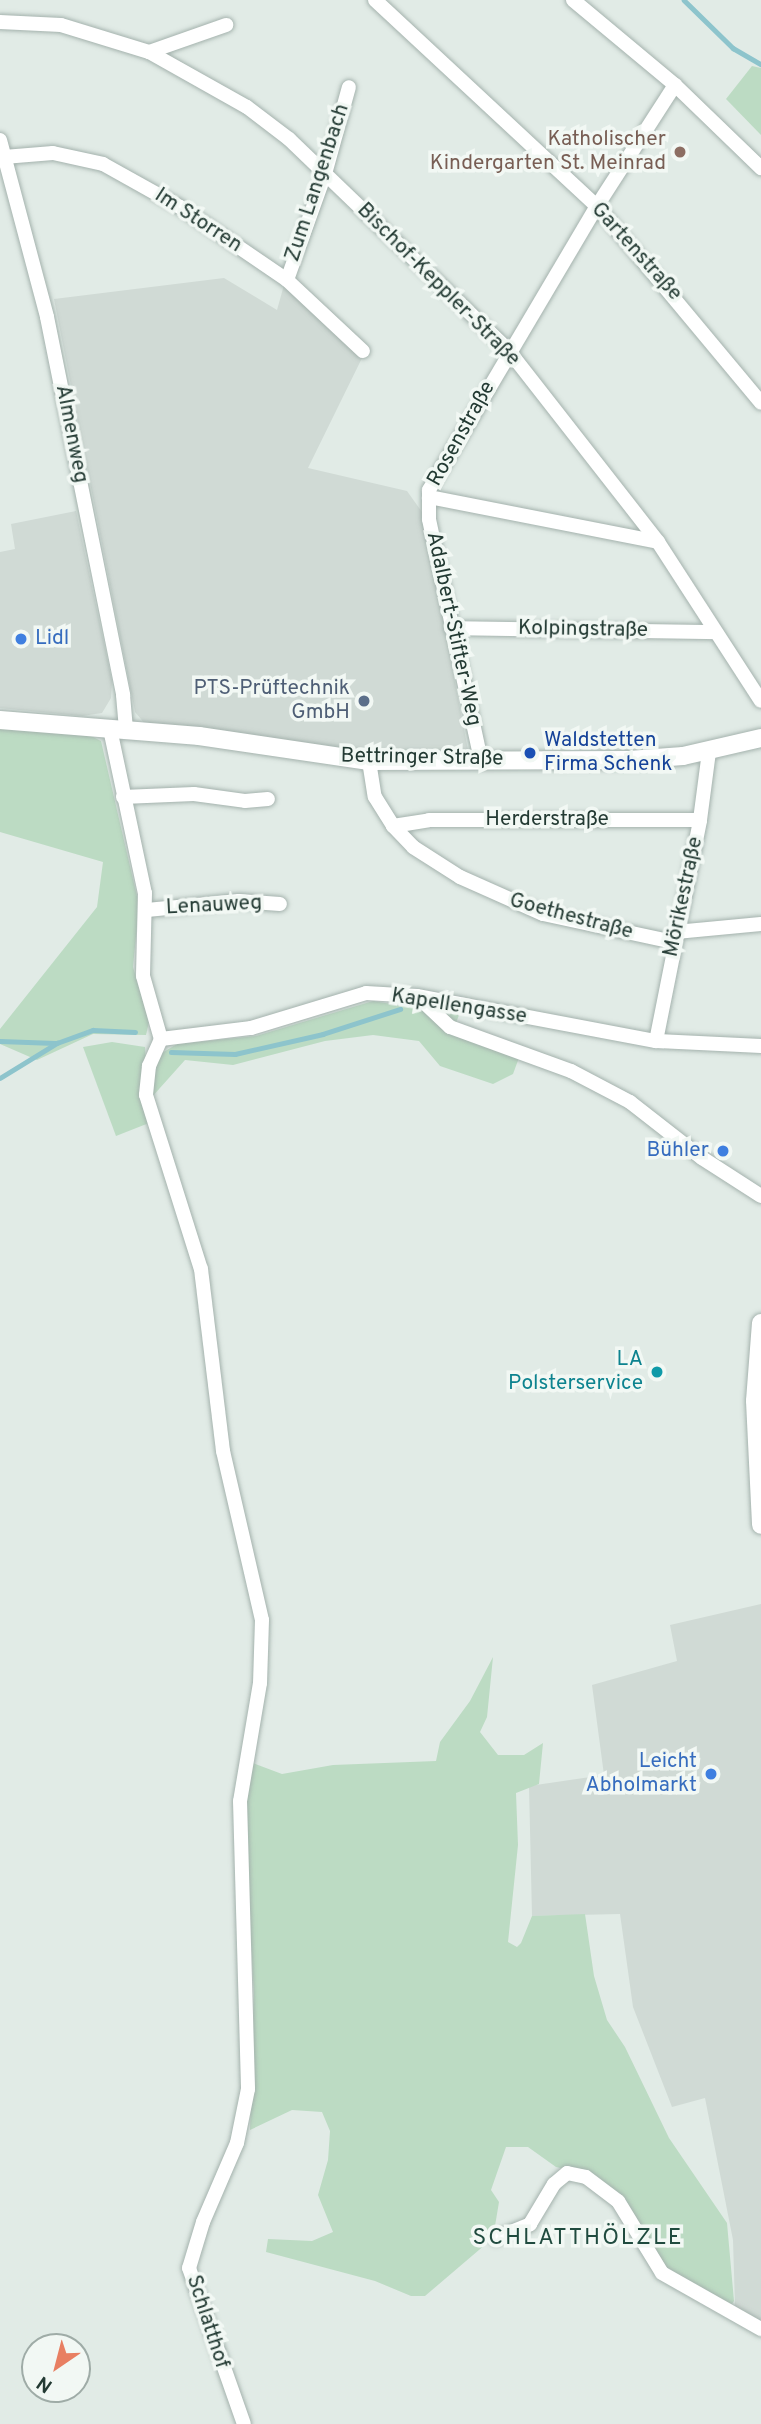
<!DOCTYPE html>
<meta charset="utf-8">
<style>
body{margin:0}
#map{position:relative;width:761px;height:2424px;overflow:hidden;background:#e1ebe6;font-family:Overpass,sans-serif}
div>[style]{position:absolute}
[style*='--x']{left:calc(var(--x)*1px);top:calc(var(--y)*1px);width:calc(var(--w)*1px);rotate:calc(var(--a)*1deg)}
.built>*{inset:0;background:#d0dad5}
.green>*{inset:0;background:#bcdbc3}
.stream>*{height:4.5px;margin:-2.25px;padding:0 2.25px;transform-origin:2.25px;border-radius:2.25px;background:#8dc4cc}
.roads{filter:drop-shadow(0 0 2px #a4b2ad) drop-shadow(0 0 2px #a4b2ad)}
.minor>*{height:14px;margin:-7px;padding:0 7px;transform-origin:7px;border-radius:7px;background:#fff}
.tertiary>*{height:18px;margin:-9px;padding:0 9px;transform-origin:9px;border-radius:9px;background:#fff}
.dots>*{width:19px;height:19px;translate:-50% -50%;box-sizing:border-box;border:4px solid #f2f8f4;border-radius:50%}
span{translate:-50% -50%;white-space:nowrap;text-align:center;line-height:1.15;-webkit-text-stroke:7px #f2f8f4;paint-order:stroke}
.education-label{font-size:21px;color:#785e54}
.right{translate:-100% -50%;text-align:right}
.street-label{font-size:21px;color:#233a33}
.shop-label{font-size:21px;color:#366cbe}
.left{translate:0 -50%;text-align:left}
.service-label{font-size:21px;color:#4e5e75}
.transit-label{font-size:21px;color:#164399}
.culture-label{font-size:21px;color:#0d838f}
.neighbourhood-label{font-size:23px;color:#204b3f;letter-spacing:2px}
.north{position:absolute;left:21px;top:2333px;width:70px;height:70px;box-sizing:border-box;background:#f2f8f4;border:2px solid #9faca7;border-radius:50%;rotate:215deg;font-size:19px;font-weight:700;line-height:28px;text-align:center;color:#233a33}
.north::after{content:'';display:block;margin:auto;width:24px;height:32px;background:#e87f62;clip-path:polygon(50% 0,100% 100%,50% 72%,0 100%)}
</style>
<div id="map">
<div class="built">
<div style="clip-path:polygon(224px 278px,277px 310px,284px 285px,364px 354px,308px 468px,407px 491px,422px 512px,468px 750px,371px 756px,146px 725px,135px 712px,54px 299px)"></div>
<div style="clip-path:polygon(76px 511px,112px 681px,111px 698px,102px 713px,82px 716px,0 708px,0 552px,15px 549px,11px 524px)"></div>
<div style="clip-path:polygon(761px 1604px,761px 2324px,735px 2306px,733px 2240px,705px 2098px,672px 2107px,633px 2007px,620px 1914px,532px 1916px,529px 1786px,604px 1775px,592px 1685px,677px 1661px,670px 1625px)"></div>
</div>
<div class="green">
<div style="clip-path:polygon(752px 66px,761px 68px,761px 135px,726px 99px)"></div>
<div style="clip-path:polygon(0 728px,91px 736px,101px 741px,139px 905px,133px 967px,149px 1022px,146px 1035px,93px 1034px,37px 1060px,0 1044px,0 1029px,97px 907px,103px 862px,0 832px)"></div>
<div style="clip-path:polygon(373px 1001px,459px 1015px,452px 1033px,520px 1055px,513px 1074px,493px 1084px,440px 1066px,419px 1041px,373px 1035px,325px 1041px,233px 1065px,185px 1060px,151px 1098px,150px 1077px,162px 1053px,177px 1044px,256px 1036px)"></div>
<div style="clip-path:polygon(112px 1042px,145px 1047px,149px 1123px,116px 1136px,83px 1047px)"></div>
<div style="clip-path:polygon(493px 1657px,487px 1717px,480px 1732px,498px 1755px,524px 1755px,543px 1743px,539px 1784px,516px 1793px,518px 1845px,508px 1942px,517px 1947px,521px 1943px,532px 1916px,585px 1914px,594px 1976px,607px 2020px,625px 2047px,669px 2138px,727px 2223px,734px 2301px,730px 2307px,667px 2275px,641px 2229px,570px 2170px,556px 2167px,528px 2147px,506px 2147px,491px 2190px,499px 2202px,493px 2238px,425px 2296px,411px 2296px,375px 2281px,266px 2252px,268px 2239px,312px 2241px,333px 2232px,318px 2195px,328px 2160px,330px 2131px,322px 2112px,292px 2110px,250px 2130px,254px 1993px,243px 1801px,253px 1763px,282px 1774px,333px 1765px,436px 1761px,440px 1742px,470px 1701px)"></div>
</div>
<div class="stream">
<div style="--x:684;--y:0;--w:69;--a:44.4"></div>
<div style="--x:733;--y:48;--w:32;--a:30"></div>
<div style="--x:0;--y:1041;--w:55;--a:2.1"></div>
<div style="--x:171;--y:1052;--w:64;--a:1.8"></div>
<div style="--x:235;--y:1054;--w:90;--a:-12.8"></div>
<div style="--x:323;--y:1034;--w:81;--a:-18"></div>
<div style="--x:0;--y:1078;--w:67;--a:-31.6"></div>
<div style="--x:57;--y:1043;--w:38;--a:-20"></div>
<div style="--x:93;--y:1030;--w:42;--a:2.7"></div>
</div>
<div class="roads">
<div class="minor">
<div style="--x:375;--y:0;--w:303;--a:42.9"></div>
<div style="--x:597;--y:206;--w:256;--a:50.2"></div>
<div style="--x:573;--y:0;--w:133;--a:39.8"></div>
<div style="--x:675;--y:85;--w:120;--a:44"></div>
<div style="--x:0;--y:22;--w:61;--a:2.8"></div>
<div style="--x:61;--y:25;--w:92;--a:17.1"></div>
<div style="--x:149;--y:52;--w:112;--a:29.3"></div>
<div style="--x:247;--y:107;--w:53;--a:37.3"></div>
<div style="--x:289;--y:139;--w:306;--a:43.9"></div>
<div style="--x:509;--y:351;--w:242;--a:52"></div>
<div style="--x:658;--y:542;--w:189;--a:57.1"></div>
<div style="--x:149;--y:52;--w:82;--a:-19.3"></div>
<div style="--x:0;--y:140;--w:183;--a:75.1"></div>
<div style="--x:47;--y:317;--w:386;--a:78.6"></div>
<div style="--x:123;--y:695;--w:36;--a:85"></div>
<div style="--x:4;--y:157;--w:49;--a:-4.7"></div>
<div style="--x:53;--y:153;--w:51;--a:12.4"></div>
<div style="--x:103;--y:164;--w:88;--a:29.2"></div>
<div style="--x:180;--y:207;--w:130;--a:34.3"></div>
<div style="--x:287;--y:280;--w:104;--a:43.1"></div>
<div style="--x:287;--y:280;--w:113;--a:-70.3"></div>
<div style="--x:325;--y:174;--w:90;--a:-74.6"></div>
<div style="--x:429;--y:497;--w:233;--a:11.1"></div>
<div style="--x:451;--y:628;--w:264;--a:0.9"></div>
<div style="--x:110;--y:729;--w:168;--a:78"></div>
<div style="--x:145;--y:893;--w:83;--a:91.4"></div>
<div style="--x:143;--y:976;--w:66;--a:74.1"></div>
<div style="--x:481;--y:760;--w:247;--a:-102.2"></div>
<div style="--x:429;--y:519;--w:29;--a:-90"></div>
<div style="--x:429;--y:490;--w:330;--a:-59.4"></div>
<div style="--x:597;--y:206;--w:144;--a:-57.2"></div>
<div style="--x:369;--y:761;--w:36;--a:81"></div>
<div style="--x:375;--y:797;--w:34;--a:58"></div>
<div style="--x:393;--y:826;--w:29;--a:46"></div>
<div style="--x:413;--y:847;--w:56;--a:32.6"></div>
<div style="--x:460;--y:877;--w:91;--a:24"></div>
<div style="--x:543;--y:914;--w:134;--a:12.1"></div>
<div style="--x:123;--y:797;--w:71;--a:-2.4"></div>
<div style="--x:194;--y:794;--w:51;--a:7.8"></div>
<div style="--x:245;--y:801;--w:23;--a:-5"></div>
<div style="--x:393;--y:826;--w:36;--a:-9"></div>
<div style="--x:429;--y:820;--w:271;--a:0"></div>
<div style="--x:147;--y:910;--w:92;--a:-5.6"></div>
<div style="--x:239;--y:901;--w:41;--a:4.2"></div>
<div style="--x:676;--y:932;--w:85;--a:-5.4"></div>
<div style="--x:418;--y:997;--w:44;--a:43.2"></div>
<div style="--x:450;--y:1027;--w:129;--a:20"></div>
<div style="--x:571;--y:1071;--w:67;--a:27.7"></div>
<div style="--x:630;--y:1102;--w:91;--a:37.9"></div>
<div style="--x:702;--y:1158;--w:70;--a:32.8"></div>
<div style="--x:161;--y:1039;--w:30;--a:114"></div>
<div style="--x:149;--y:1066;--w:29;--a:96"></div>
<div style="--x:146;--y:1095;--w:182;--a:72.5"></div>
<div style="--x:201;--y:1269;--w:183;--a:83.1"></div>
<div style="--x:223;--y:1451;--w:173;--a:77"></div>
<div style="--x:262;--y:1620;--w:63;--a:91.8"></div>
<div style="--x:260;--y:1683;--w:120;--a:99.6"></div>
<div style="--x:240;--y:1801;--w:288;--a:88.4"></div>
<div style="--x:248;--y:2089;--w:55;--a:101.5"></div>
<div style="--x:237;--y:2143;--w:86;--a:113.3"></div>
<div style="--x:203;--y:2222;--w:48;--a:106.9"></div>
<div style="--x:189;--y:2268;--w:165;--a:70.6"></div>
<div style="--x:161;--y:1039;--w:91;--a:-7"></div>
<div style="--x:251;--y:1028;--w:120;--a:-16.9"></div>
<div style="--x:366;--y:993;--w:51;--a:3.4"></div>
<div style="--x:417;--y:996;--w:243;--a:10.7"></div>
<div style="--x:656;--y:1041;--w:105;--a:2.7"></div>
<div style="--x:656;--y:1041;--w:225;--a:-78.7"></div>
<div style="--x:700;--y:820;--w:69;--a:-82.5"></div>
<div style="--x:496;--y:2238;--w:37;--a:-22"></div>
<div style="--x:530;--y:2224;--w:47;--a:-59"></div>
<div style="--x:554;--y:2184;--w:17;--a:-40"></div>
<div style="--x:567;--y:2173;--w:19;--a:12"></div>
<div style="--x:586;--y:2177;--w:40;--a:37"></div>
<div style="--x:618;--y:2201;--w:84;--a:58.6"></div>
<div style="--x:662;--y:2273;--w:114;--a:29.5"></div>
</div>
<div class="tertiary">
<div style="--x:0;--y:720;--w:200;--a:4.6"></div>
<div style="--x:199;--y:736;--w:172;--a:8.4"></div>
<div style="--x:369;--y:761;--w:260;--a:-0.2"></div>
<div style="--x:629;--y:760;--w:54;--a:-4.2"></div>
<div style="--x:683;--y:756;--w:80;--a:-13"></div>
<div style="--x:761;--y:1323;--w:78;--a:94.4"></div>
<div style="--x:755;--y:1401;--w:124;--a:87.2"></div>
</div>
</div>
<div class="dots">
<div style="left:680px;top:152px;background:#8d6e63"></div>
<div style="left:21px;top:639px;background:#3f7fe0"></div>
<div style="left:364px;top:701px;background:#5c6f8a"></div>
<div style="left:530px;top:753px;background:#1a4fb4"></div>
<div style="left:723px;top:1151px;background:#3f7fe0"></div>
<div style="left:657px;top:1372px;background:#0f9aa8"></div>
<div style="left:711px;top:1774px;background:#3f7fe0"></div>
</div>
<div class="education-label">
<span class="right" style="left:666px;top:152px">Katholischer<br>Kindergarten St. Meinrad</span>
</div>
<div class="street-label">
<span style="left:318px;top:183px;rotate:-72deg">Zum Langenbach</span>
<span style="left:198px;top:221px;rotate:33deg">Im Storren</span>
<span style="left:636px;top:252px;rotate:48deg">Gartenstraße</span>
<span style="left:438px;top:285px;rotate:45deg">Bischof-Keppler-Straße</span>
<span style="left:71px;top:434px;rotate:79deg">Almenweg</span>
<span style="left:462px;top:434px;rotate:-61deg">Rosenstraße</span>
<span style="left:453px;top:629px;rotate:78deg">Adalbert-Stifter-Weg</span>
<span style="left:583px;top:630px;rotate:1deg">Kolpingstraße</span>
<span style="left:422px;top:758px;rotate:1deg">Bettringer Straße</span>
<span style="left:547px;top:820px">Herderstraße</span>
<span style="left:684px;top:897px;rotate:-78deg">Mörikestraße</span>
<span style="left:214px;top:906px;rotate:-3deg">Lenauweg</span>
<span style="left:571px;top:917px;rotate:15deg">Goethestraße</span>
<span style="left:459px;top:1007px;rotate:9deg">Kapellengasse</span>
<span style="left:207px;top:2322px;rotate:72deg">Schlatthof</span>
</div>
<div class="shop-label">
<span class="left" style="left:35px;top:639px">Lidl</span>
<span class="right" style="left:709px;top:1151px">Bühler</span>
<span class="right" style="left:697px;top:1774px">Leicht<br>Abholmarkt</span>
</div>
<div class="service-label">
<span class="right" style="left:350px;top:701px">PTS-Prüftechnik<br>GmbH</span>
</div>
<div class="transit-label">
<span class="left" style="left:544px;top:753px">Waldstetten<br>Firma Schenk</span>
</div>
<div class="culture-label">
<span class="right" style="left:643px;top:1372px">LA<br>Polsterservice</span>
</div>
<div class="neighbourhood-label">
<span style="left:578px;top:2239px">SCHLATTHÖLZLE</span>
</div>
<div class="north">N</div>
</div>
